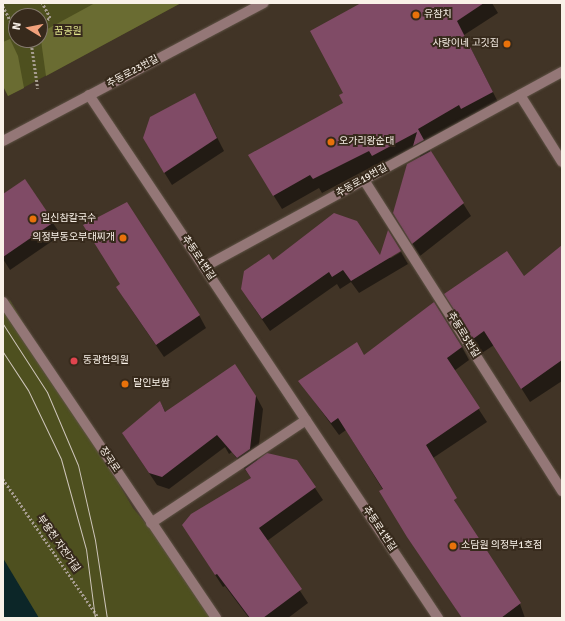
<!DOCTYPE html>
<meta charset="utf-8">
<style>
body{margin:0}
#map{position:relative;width:565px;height:621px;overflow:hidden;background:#413426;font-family:Signika,"Noto Sans KR",sans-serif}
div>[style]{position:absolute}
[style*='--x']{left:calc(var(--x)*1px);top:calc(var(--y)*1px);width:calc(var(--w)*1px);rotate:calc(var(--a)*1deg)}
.green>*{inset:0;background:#4e501f}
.forest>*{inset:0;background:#6a6c32}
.water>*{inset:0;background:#0c2628}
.shadow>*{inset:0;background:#0007}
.building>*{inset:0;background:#804b66}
.path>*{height:2.5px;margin-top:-1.25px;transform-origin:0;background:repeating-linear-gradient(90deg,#a69c90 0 2px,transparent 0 4px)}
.roads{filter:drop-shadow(0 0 1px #5e5245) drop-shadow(0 0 1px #5e5245)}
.minor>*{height:10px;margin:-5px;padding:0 5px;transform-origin:5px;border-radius:5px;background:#947777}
.tram>*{height:1px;margin:-0.5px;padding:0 0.5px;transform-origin:0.5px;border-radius:0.5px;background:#cec5ba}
.dots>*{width:11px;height:11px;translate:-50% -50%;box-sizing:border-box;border:2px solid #372a1c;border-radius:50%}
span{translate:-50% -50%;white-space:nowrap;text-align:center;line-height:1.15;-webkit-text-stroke:4px #372a1c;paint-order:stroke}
.poi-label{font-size:10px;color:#f9f1e8}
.left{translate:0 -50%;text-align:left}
.right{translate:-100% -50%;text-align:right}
.park-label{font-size:10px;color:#e1e58d}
.street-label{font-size:10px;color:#f9f1e8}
.frame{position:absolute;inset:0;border:4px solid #f9f1e8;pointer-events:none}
.north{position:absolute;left:8px;top:8px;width:40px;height:40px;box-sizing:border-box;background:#372a1c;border:1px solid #857a6e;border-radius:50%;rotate:280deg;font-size:11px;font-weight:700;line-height:16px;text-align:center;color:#f9f1e8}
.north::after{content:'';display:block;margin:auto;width:14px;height:18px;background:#f1a17b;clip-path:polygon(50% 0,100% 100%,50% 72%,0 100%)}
</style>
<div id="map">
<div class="green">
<div style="clip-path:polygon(evenodd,3px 3px,181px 3px,8px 96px,3px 86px,3px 3px,16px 16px,40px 16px,40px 40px,16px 40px,16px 16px)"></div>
<div style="clip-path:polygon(10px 300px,133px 508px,189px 576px,218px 618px,3px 618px,3px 304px)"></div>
</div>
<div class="forest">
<div style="clip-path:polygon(95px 3px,181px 3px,46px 76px,40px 33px)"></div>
<div style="clip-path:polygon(10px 39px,18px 56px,24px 88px,8px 96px,3px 86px,3px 42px)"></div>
</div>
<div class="water">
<div style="clip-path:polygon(3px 558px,39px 618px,3px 618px)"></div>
</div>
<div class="shadow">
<div style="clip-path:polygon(363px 3px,492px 3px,498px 13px,464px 35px,500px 106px,425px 143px,471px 216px,420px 256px,401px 226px,421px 158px,416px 150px,381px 170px,377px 164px,322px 193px,319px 188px,282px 209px,257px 169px,345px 104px)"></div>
<div style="clip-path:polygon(195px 94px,224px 151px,172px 185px,151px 151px)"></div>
<div style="clip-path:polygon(25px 181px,61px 235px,10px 270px,3px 259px,3px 195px)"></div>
<div style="clip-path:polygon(562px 247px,562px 381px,530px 402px,494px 345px,482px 353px,454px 309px,523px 277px)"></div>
<div style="clip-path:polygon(401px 252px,408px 264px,359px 293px,351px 282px,340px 289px,337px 284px,270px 331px,250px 302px,273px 261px,391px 258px)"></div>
<div style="clip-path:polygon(125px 300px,199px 315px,206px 328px,164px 357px)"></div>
<div style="clip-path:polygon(462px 347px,469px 360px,454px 371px,487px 422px,433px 458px,461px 513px,520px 604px,525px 618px,462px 618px,346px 430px,339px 435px,300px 382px,364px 357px)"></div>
<div style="clip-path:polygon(256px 396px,263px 409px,257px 462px,297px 461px,323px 500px,267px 541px,308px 603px,288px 618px,249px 618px,225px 586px,223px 587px,183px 525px,252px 479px,232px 452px,229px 454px,225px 447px,169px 489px,157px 485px,123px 434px,160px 402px,166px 413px)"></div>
</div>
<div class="building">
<div style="clip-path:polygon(361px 3px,484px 3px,457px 21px,493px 92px,461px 109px,459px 105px,418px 129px,424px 140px,413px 146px,417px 132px,372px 156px,369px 151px,313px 179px,310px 175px,273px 196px,248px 155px,343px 103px,339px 95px,343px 93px,310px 31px)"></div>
<div style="clip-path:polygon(195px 93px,217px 138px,164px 173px,143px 138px,150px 117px)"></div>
<div style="clip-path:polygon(431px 151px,464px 203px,412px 244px,393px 213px,407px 164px)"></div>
<div style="clip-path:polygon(25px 179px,54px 222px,3px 257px,3px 194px)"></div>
<div style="clip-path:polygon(127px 202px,200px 315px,156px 345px,116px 287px,120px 284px,83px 225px)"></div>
<div style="clip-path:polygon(334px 213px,357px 221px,380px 255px,388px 230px,401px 251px,351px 281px,343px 270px,332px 277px,329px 272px,262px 319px,241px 289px,244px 271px,269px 254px,273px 260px)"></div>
<div style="clip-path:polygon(562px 245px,562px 360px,521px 389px,484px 331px,473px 339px,444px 294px,507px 251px,524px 276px)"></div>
<div style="clip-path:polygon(434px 302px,462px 347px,447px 358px,480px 408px,426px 445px,457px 498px,454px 500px,521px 603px,501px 618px,462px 618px,407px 537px,379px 491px,383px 489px,338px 418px,331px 423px,298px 381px,357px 342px,364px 355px)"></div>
<div style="clip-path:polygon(235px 364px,256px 396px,250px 449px,237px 458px,217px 435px,162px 477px,149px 473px,122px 433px,160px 401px,165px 412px)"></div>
<div style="clip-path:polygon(267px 453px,297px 460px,316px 487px,259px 528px,302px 589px,263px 618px,250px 618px,217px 574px,215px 575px,182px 525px,191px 514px,251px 478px,245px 469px)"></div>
</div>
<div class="path">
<div style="--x:3;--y:6;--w:29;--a:63"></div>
<div style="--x:40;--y:23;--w:11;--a:-27"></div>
<div style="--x:50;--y:18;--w:17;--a:-118"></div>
<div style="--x:31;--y:40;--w:49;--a:81.9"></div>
<div style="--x:3;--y:479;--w:169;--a:55.4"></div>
</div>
<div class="roads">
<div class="minor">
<div style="--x:89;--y:95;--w:629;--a:56.28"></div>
<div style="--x:520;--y:95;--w:79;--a:57.9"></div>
<div style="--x:3;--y:141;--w:295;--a:-27.9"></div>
<div style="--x:364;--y:180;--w:369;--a:57.5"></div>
<div style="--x:204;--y:267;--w:408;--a:-28.6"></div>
<div style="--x:3;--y:302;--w:381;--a:56"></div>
<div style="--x:151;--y:523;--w:186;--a:-33.6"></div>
</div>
</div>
<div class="tram">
<div style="--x:3;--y:324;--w:81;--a:57.1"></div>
<div style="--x:47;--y:392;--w:79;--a:67"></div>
<div style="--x:78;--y:465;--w:77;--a:77.2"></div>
<div style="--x:95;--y:540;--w:79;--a:81.3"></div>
<div style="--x:3;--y:352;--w:45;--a:56.7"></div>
<div style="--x:28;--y:390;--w:76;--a:64.4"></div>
<div style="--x:61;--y:459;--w:93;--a:74.5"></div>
<div style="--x:86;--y:549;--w:70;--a:82.6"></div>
</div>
<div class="dots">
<div style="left:416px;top:15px;background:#e8710a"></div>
<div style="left:507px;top:44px;background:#e8710a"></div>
<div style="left:331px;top:142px;background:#e8710a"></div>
<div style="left:33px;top:219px;background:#e8710a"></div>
<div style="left:123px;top:238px;background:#e8710a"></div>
<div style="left:74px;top:361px;background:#e0444e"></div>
<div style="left:125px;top:384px;background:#e8710a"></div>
<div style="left:453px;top:546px;background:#e8710a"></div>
</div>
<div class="poi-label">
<span class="left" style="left:424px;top:15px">유참치</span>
<span class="right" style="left:499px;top:44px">사랑이네 고깃집</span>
<span class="left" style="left:339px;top:142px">오가리왕순대</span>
<span class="left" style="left:41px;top:219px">일신참칼국수</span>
<span class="right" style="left:115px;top:238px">의정부동오부대찌개</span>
<span class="left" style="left:83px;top:361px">동광한의원</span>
<span class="left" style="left:133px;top:384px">달인보쌈</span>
<span class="left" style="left:461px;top:546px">소담원 의정부1호점</span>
</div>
<div class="park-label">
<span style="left:68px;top:32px">꿈공원</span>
</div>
<div class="street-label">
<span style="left:133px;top:72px;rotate:-28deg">추동로23번길</span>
<span style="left:362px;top:181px;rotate:-29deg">추동로19번길</span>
<span style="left:198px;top:258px;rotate:56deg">추동로1번길</span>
<span style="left:463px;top:335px;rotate:58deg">추동로5번길</span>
<span style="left:109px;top:460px;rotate:56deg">장곡로</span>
<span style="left:379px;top:529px;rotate:56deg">추동로1번길</span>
<span style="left:58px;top:544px;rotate:55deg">부용천 자전거길</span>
</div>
<div class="frame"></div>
<div class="north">N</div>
</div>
